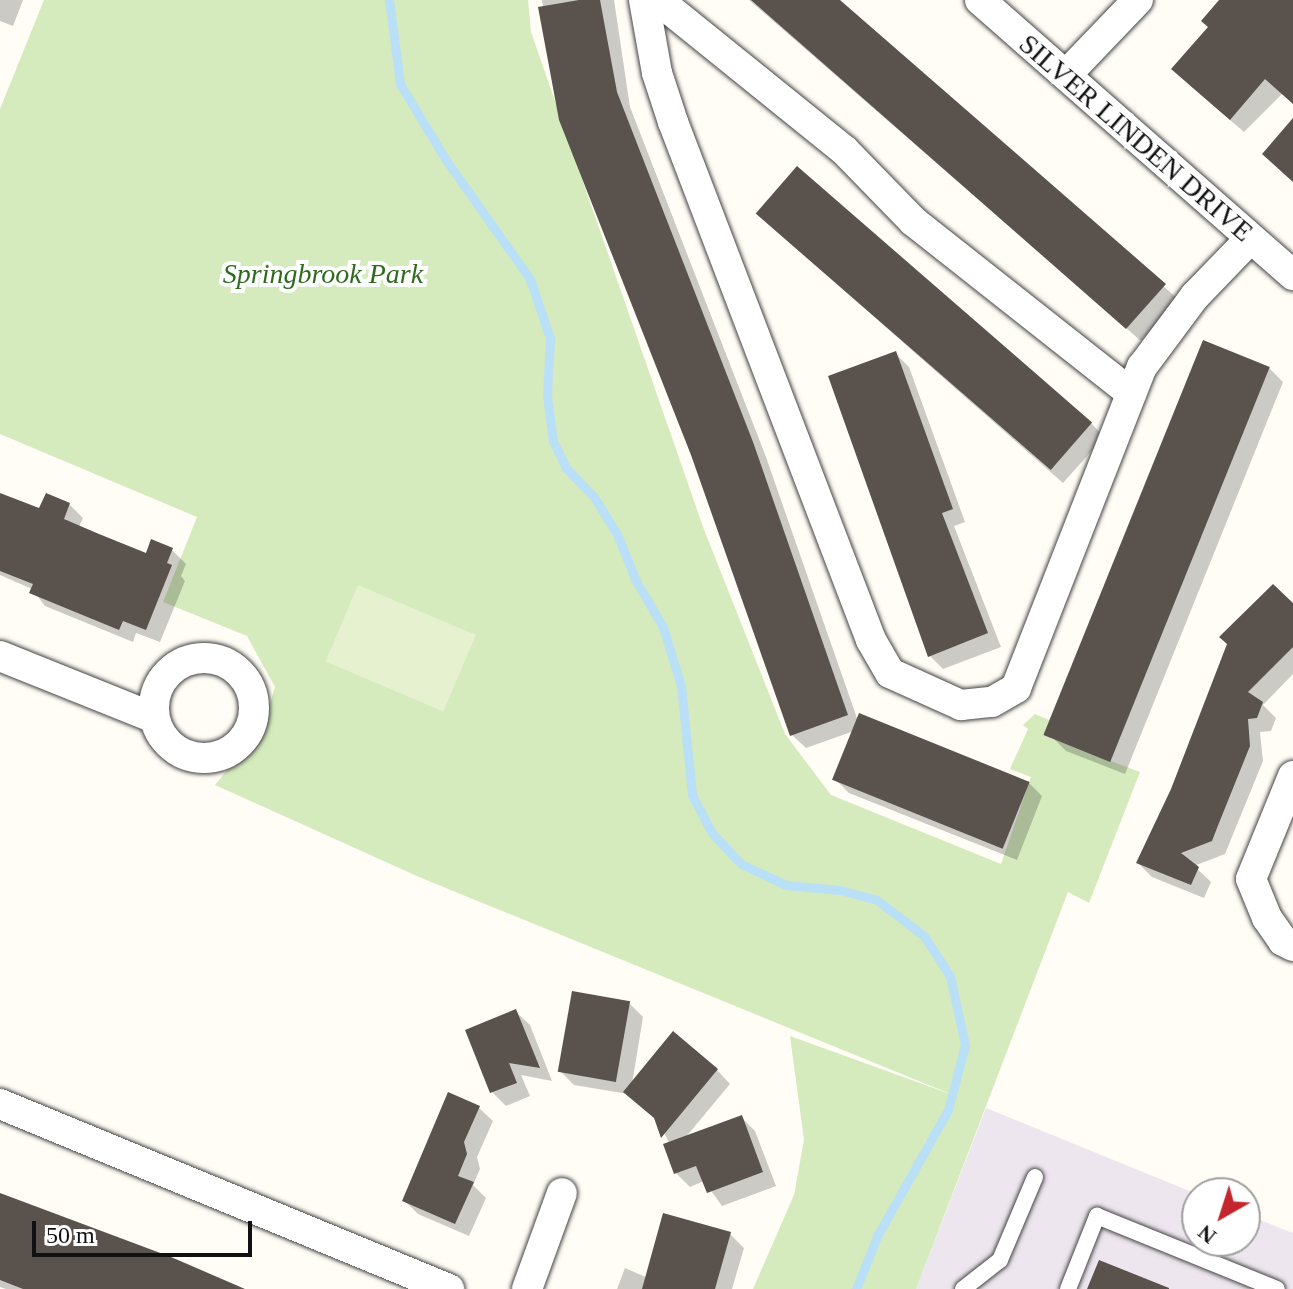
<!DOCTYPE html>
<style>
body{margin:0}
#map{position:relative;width:1293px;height:1289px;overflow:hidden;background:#fffdf5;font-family:Georgia,serif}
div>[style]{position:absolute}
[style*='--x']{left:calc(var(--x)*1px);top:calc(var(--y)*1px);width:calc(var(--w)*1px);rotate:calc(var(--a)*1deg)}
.industrial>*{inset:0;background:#eee6ef}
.green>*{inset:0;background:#d5ebbd}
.pitch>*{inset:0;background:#e6f2cf;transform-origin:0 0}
.shadow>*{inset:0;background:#0003}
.stream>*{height:9px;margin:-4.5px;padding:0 4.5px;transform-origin:4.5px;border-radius:4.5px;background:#b9e0f7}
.building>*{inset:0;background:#5a524d;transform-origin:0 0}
.roads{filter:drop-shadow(0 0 2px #444) drop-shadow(0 0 2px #444)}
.service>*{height:16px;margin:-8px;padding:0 8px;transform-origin:8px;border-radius:8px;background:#fff}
.minor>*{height:30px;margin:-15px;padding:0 15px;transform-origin:15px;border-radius:15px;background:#fff}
.minor>.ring{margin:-15px;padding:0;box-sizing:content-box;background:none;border:30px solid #fff;border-radius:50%}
span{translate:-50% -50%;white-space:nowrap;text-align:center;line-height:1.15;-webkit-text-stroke:8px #fff;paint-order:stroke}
.street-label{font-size:28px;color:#111}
.park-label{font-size:28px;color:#2f6b1f;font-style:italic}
.north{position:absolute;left:1181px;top:1177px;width:80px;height:80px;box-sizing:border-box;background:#fff;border:2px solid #a0a0a0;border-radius:50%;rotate:219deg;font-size:22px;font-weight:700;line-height:32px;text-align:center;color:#111}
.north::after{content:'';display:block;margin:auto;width:28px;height:36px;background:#c4262e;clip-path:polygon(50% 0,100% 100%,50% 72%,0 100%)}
.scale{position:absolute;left:32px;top:1221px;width:220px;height:36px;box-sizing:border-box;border:4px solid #111;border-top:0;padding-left:10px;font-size:24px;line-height:28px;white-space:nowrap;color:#111;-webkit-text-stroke:6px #fff;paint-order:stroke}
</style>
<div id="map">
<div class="industrial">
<div style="clip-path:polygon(986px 1108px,1197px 1194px,1197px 1241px,1245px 1241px,1245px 1214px,1293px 1233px,1293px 1289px,916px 1289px)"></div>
</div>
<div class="green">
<div style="clip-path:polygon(44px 0,528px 0,531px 32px,703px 527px,785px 734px,831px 795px,1001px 864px,1031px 777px,1010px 769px,1028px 729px,1023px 725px,1035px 714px,1056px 723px,1050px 738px,1140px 772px,1089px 903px,1068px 892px,916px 1289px,753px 1289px,794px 1195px,804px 1140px,790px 1036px,953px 1095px,419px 877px,215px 785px,263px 726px,275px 687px,247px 636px,163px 602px,197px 517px,0 434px,0 109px)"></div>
</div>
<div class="pitch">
<div style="left:358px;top:585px;width:128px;height:83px;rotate:23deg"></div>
</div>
<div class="shadow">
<div style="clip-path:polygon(0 0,23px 0,13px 26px,0 21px)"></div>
<div style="clip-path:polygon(542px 0,614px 0,630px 107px,766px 457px,858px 721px,1028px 782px,1042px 796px,1017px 860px,849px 793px,835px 779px,854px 731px,806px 748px,792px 735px,693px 454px,560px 119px)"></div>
<div style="clip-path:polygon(749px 0,837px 0,1178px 299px,1141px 341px)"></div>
<div style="clip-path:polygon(1222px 0,1293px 0,1293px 83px,1244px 132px,1187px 83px)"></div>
<div style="clip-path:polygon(772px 227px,1091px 423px,1104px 437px,1063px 483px)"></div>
<div style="clip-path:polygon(895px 353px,909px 367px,965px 522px,954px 526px,1001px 647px,943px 669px,930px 656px)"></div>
<div style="clip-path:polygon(1269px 368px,1283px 382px,1125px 774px,1066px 751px,1052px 737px)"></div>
<div style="clip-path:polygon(0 494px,40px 511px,69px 504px,83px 518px,79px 527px,147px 556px,152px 542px,172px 550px,186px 564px,181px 576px,185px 581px,160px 642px,136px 633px,133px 642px,45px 606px,32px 589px,0 575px)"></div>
<div style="clip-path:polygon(1293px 606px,1293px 674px,1263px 705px,1276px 718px,1271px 731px,1260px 732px,1263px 761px,1225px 854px,1194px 866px,1211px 882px,1204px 898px,1152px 877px,1138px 863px)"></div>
<div style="clip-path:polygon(629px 1003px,643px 1017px,632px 1084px,717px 1070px,730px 1084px,685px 1138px,741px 1117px,755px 1131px,776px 1186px,722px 1206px,704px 1181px,690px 1187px,676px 1173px,670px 1144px,657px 1120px,628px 1094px,574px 1085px,560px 1071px)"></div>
<div style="clip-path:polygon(516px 1012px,530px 1025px,552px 1081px,521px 1075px,530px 1096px,506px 1106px,492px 1092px,467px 1031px)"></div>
<div style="clip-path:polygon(479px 1108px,493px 1121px,477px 1157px,480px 1169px,473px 1185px,486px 1198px,469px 1236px,418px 1214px,404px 1200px)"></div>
<div style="clip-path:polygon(0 1194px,239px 1289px,6px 1289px,0 1287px)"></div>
<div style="clip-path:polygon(730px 1234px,744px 1248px,732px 1289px,617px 1289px,625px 1268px,648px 1278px)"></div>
</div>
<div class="stream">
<div style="--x:389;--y:0;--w:85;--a:82.5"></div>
<div style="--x:400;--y:84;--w:89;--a:58.8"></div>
<div style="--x:446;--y:160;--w:146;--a:54.8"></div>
<div style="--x:530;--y:279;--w:62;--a:71.3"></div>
<div style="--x:550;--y:338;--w:58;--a:93"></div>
<div style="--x:547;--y:396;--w:45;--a:82.4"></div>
<div style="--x:553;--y:441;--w:30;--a:64"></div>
<div style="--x:566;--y:468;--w:40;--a:46"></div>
<div style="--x:594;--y:497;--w:44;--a:58.1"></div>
<div style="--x:617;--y:534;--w:51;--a:68"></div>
<div style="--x:636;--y:581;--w:53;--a:59.6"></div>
<div style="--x:663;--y:627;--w:62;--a:73"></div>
<div style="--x:681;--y:686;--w:110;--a:84.2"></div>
<div style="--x:692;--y:795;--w:43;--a:62.2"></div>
<div style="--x:712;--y:833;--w:42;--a:46.9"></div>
<div style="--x:741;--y:864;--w:50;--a:25"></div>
<div style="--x:786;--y:885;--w:54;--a:5.3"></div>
<div style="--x:840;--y:890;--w:38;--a:15"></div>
<div style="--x:877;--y:900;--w:59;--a:37.5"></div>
<div style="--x:924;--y:936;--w:48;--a:57"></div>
<div style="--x:950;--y:976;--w:71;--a:77.7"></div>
<div style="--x:965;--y:1045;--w:67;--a:104.7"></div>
<div style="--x:948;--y:1110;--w:142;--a:119.4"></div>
<div style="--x:878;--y:1234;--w:59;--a:111.8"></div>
</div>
<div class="building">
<div style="clip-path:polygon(579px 0,600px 0,617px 92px,753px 442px,848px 715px,790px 736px,691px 455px,559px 120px,538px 7px)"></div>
<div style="clip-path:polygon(751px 0,840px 0,1166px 284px,1126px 329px)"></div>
<div style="clip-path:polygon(1219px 0,1293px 0,1293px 104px,1265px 79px,1230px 120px,1171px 69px,1208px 27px,1201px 21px)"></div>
<div style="clip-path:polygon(1293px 118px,1293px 182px,1262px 154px)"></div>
<div style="left:797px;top:166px;width:391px;height:63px;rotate:41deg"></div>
<div style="left:1203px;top:340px;width:72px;height:426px;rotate:22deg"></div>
<div style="clip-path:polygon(896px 351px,953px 509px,942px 513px,988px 633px,928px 657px,828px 376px)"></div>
<div style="clip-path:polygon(0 493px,39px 508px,46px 493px,70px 503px,64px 519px,99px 534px,146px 553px,151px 539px,173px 548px,167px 563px,172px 565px,146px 630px,123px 621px,119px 630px,29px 593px,33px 584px,0 571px)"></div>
<div style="clip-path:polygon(1273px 584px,1293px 603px,1293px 647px,1248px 692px,1263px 702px,1257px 718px,1248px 719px,1250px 746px,1217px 828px,1212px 841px,1181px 853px,1199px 867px,1191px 885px,1136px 863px,1171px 789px,1227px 644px,1219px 637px)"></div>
<div style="left:859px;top:713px;width:184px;height:72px;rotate:22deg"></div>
<div style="left:572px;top:991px;width:59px;height:82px;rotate:10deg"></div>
<div style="clip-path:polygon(516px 1009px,540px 1068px,509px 1063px,517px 1083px,490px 1093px,465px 1030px)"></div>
<div style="clip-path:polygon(673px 1031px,718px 1069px,661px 1138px,654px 1118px,623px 1092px)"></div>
<div style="clip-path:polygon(448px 1092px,480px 1106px,464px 1142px,467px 1154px,458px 1176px,474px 1182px,455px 1224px,402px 1201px)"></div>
<div style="clip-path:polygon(742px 1115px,763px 1172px,707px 1193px,696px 1166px,674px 1174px,663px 1144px)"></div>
<div style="clip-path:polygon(0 1193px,171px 1257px,245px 1289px,23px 1289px,0 1280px)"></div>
<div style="clip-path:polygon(663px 1213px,731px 1232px,715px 1289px,642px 1289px)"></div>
<div style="clip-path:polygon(1099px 1260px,1169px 1288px,1169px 1289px,1087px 1289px)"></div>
</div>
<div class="roads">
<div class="service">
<div style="--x:963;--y:1289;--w:47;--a:-38.1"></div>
<div style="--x:1000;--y:1260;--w:90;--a:-67.1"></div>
<div style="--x:1068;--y:1289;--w:79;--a:-68.3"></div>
<div style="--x:1097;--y:1216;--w:194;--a:22.1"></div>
</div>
<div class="minor">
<div style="--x:644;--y:0;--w:74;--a:79.9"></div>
<div style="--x:657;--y:73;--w:52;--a:71.9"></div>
<div style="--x:673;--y:122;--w:555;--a:69.08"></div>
<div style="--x:871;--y:640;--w:38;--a:60"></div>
<div style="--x:890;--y:673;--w:78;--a:24.3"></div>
<div style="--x:961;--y:705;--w:31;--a:-6"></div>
<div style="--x:992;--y:702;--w:28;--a:-30"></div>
<div style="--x:1016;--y:688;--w:345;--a:-68.6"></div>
<div style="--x:1142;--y:367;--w:89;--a:-53.3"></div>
<div style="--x:1195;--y:296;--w:79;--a:-46"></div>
<div style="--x:658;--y:0;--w:240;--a:38.9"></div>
<div style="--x:845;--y:151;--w:98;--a:45.8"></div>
<div style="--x:913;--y:221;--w:278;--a:38.3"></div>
<div style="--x:980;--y:0;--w:417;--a:41.3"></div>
<div style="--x:1066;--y:75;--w:104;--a:-46.2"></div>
<div style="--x:0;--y:656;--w:166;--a:21.9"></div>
<div class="ring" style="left:154px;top:658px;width:70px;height:70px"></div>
<div style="--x:1293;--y:776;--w:111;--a:112.2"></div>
<div style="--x:1251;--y:879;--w:42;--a:67.7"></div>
<div style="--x:1267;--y:918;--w:28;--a:55"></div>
<div style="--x:1283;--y:941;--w:11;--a:27"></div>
<div style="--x:0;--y:1104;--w:486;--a:22.4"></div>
<div style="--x:527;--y:1289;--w:102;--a:-70"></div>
</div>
</div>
<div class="street-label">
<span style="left:1136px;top:138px;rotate:41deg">SILVER LINDEN DRIVE</span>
</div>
<div class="park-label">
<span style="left:323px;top:274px">Springbrook Park</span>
</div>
<div class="north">N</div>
<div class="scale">50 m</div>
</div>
